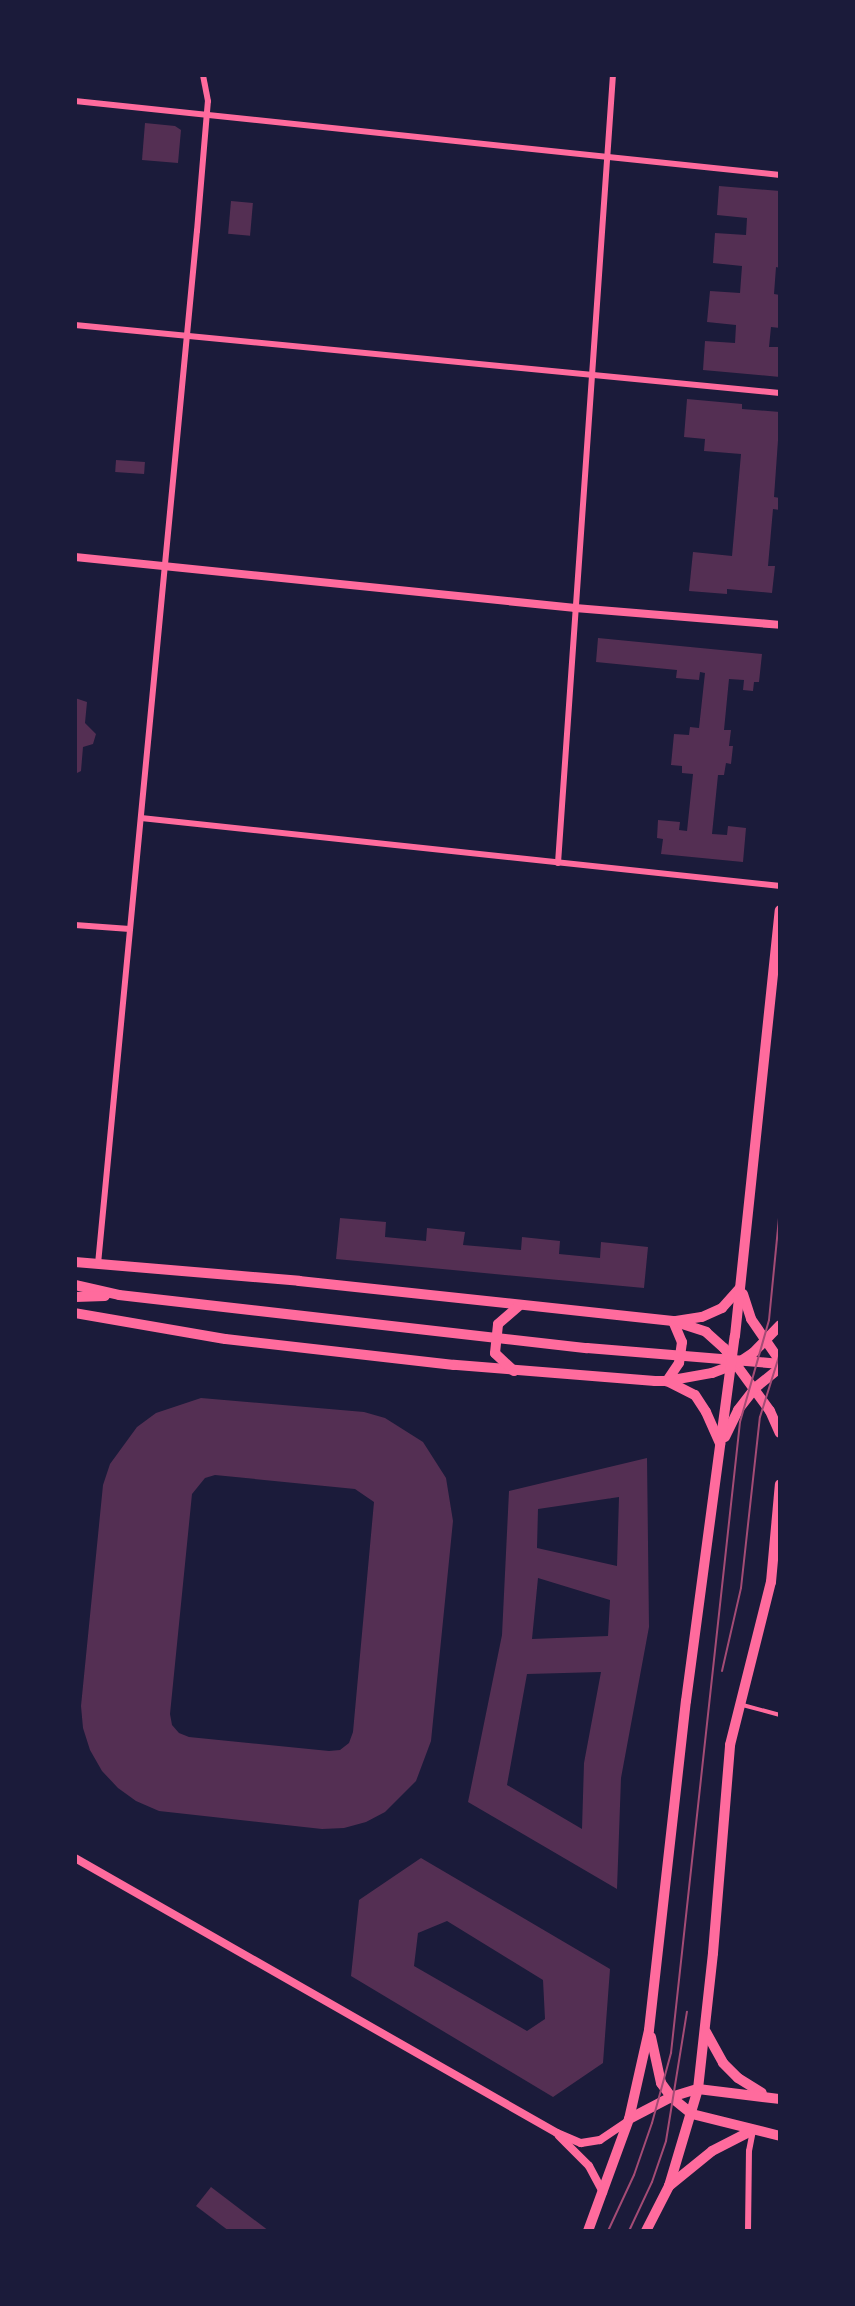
<!DOCTYPE html>
<style>
body{margin:0}
#map{position:relative;width:855px;height:2306px;overflow:hidden;background:#1b1b3a;font-family:Karla,sans-serif}
div>[style]{position:absolute}
[style*='--x']{left:calc(var(--x)*1px);top:calc(var(--y)*1px);width:calc(var(--w)*1px);rotate:calc(var(--a)*1deg)}
.building>*{inset:0;background:#542f53;transform-origin:0 0}
.service>*{height:3.5px;margin:-1.75px;padding:0 1.75px;transform-origin:1.75px;border-radius:1.75px;background:#ff6b9d}
.minor>*{height:6px;margin:-3px;padding:0 3px;transform-origin:3px;border-radius:3px;background:#ff6b9d}
.tertiary>*{height:8px;margin:-4px;padding:0 4px;transform-origin:4px;border-radius:4px;background:#ff6b9d}
.secondary>*{height:10px;margin:-5px;padding:0 5px;transform-origin:5px;border-radius:5px;background:#ff6b9d}
.primary>*{height:10px;margin:-5px;padding:0 5px;transform-origin:5px;border-radius:5px;background:#ff6b9d}
.tram>*{height:2px;margin:-1px;padding:0 1px;transform-origin:1px;border-radius:1px;background:#a44b75}
span{translate:-50% -50%;white-space:nowrap;text-align:center;line-height:1.15;-webkit-text-stroke:7px #1b1b3a;paint-order:stroke}
.frame{position:absolute;inset:0;border:77px solid #1b1b3a;pointer-events:none}
</style>
<div id="map">
<div class="building">
<div style="clip-path:polygon(145px 123px,175px 126px,181px 130px,178px 163px,142px 160px)"></div>
<div style="clip-path:polygon(719px 186px,780px 191px,780px 268px,776px 267px,774px 294px,780px 295px,780px 328px,771px 327px,769px 347px,780px 347px,780px 377px,703px 370px,705px 341px,735px 343px,736px 325px,707px 322px,710px 291px,740px 293px,742px 266px,713px 263px,715px 233px,746px 235px,747px 218px,717px 215px)"></div>
<div style="left:231px;top:201px;width:22px;height:33px;rotate:5deg"></div>
<div style="clip-path:polygon(687px 399px,742px 404px,742px 409px,780px 412px,774px 497px,780px 498px,780px 510px,773px 509px,768px 566px,775px 566px,772px 593px,727px 589px,727px 594px,689px 591px,693px 552px,732px 556px,741px 454px,704px 451px,705px 439px,684px 437px)"></div>
<div style="left:116px;top:460px;width:29px;height:12px;rotate:4deg"></div>
<div style="clip-path:polygon(598px 638px,762px 654px,759px 682px,754px 682px,753px 691px,743px 690px,744px 680px,729px 679px,724px 730px,731px 730px,729px 746px,733px 746px,731px 764px,726px 763px,724px 775px,718px 775px,712px 834px,727px 835px,728px 826px,746px 828px,743px 862px,661px 854px,663px 839px,657px 838px,658px 820px,680px 822px,679px 830px,687px 831px,693px 774px,682px 773px,682px 766px,671px 765px,674px 734px,689px 735px,690px 727px,699px 728px,705px 673px,700px 672px,699px 680px,676px 678px,677px 670px,596px 662px)"></div>
<div style="clip-path:polygon(75px 698px,87px 702px,85px 723px,96px 734px,93px 744px,83px 747px,81px 771px,77px 773px)"></div>
<div style="clip-path:polygon(340px 1218px,386px 1222px,385px 1237px,426px 1241px,427px 1228px,465px 1232px,463px 1245px,521px 1250px,522px 1237px,560px 1241px,559px 1254px,600px 1258px,601px 1242px,648px 1247px,644px 1288px,336px 1259px)"></div>
<div style="clip-path:polygon(evenodd,201px 1398px,364px 1412px,385px 1418px,423px 1442px,446px 1478px,453px 1521px,431px 1741px,416px 1781px,385px 1812px,366px 1822px,344px 1828px,322px 1829px,159px 1811px,136px 1801px,118px 1788px,102px 1771px,90px 1750px,83px 1728px,81px 1706px,103px 1485px,110px 1464px,137px 1427px,156px 1413px,201px 1398px,215px 1475px,355px 1489px,374px 1502px,353px 1732px,349px 1743px,340px 1750px,329px 1751px,189px 1737px,179px 1733px,172px 1725px,170px 1714px,192px 1494px,205px 1478px,215px 1475px)"></div>
<div style="clip-path:polygon(evenodd,647px 1458px,649px 1627px,621px 1778px,617px 1889px,468px 1802px,502px 1635px,509px 1491px,647px 1458px,619px 1497px,617px 1566px,537px 1548px,538px 1509px,619px 1497px,647px 1458px,538px 1578px,610px 1600px,608px 1636px,532px 1639px,538px 1578px,647px 1458px,601px 1672px,584px 1763px,582px 1829px,507px 1785px,527px 1674px,601px 1672px)"></div>
<div style="clip-path:polygon(evenodd,421px 1858px,610px 1969px,603px 2063px,553px 2097px,351px 1976px,359px 1900px,421px 1858px,447px 1921px,543px 1980px,545px 2019px,527px 2031px,414px 1966px,418px 1933px,447px 1921px)"></div>
<div style="clip-path:polygon(211px 2187px,269px 2231px,229px 2231px,196px 2206px)"></div>
</div>
<div class="service">
<div style="--x:743;--y:1705;--w:38;--a:15"></div>
</div>
<div class="minor">
<div style="--x:75;--y:101;--w:709;--a:5.99"></div>
<div style="--x:75;--y:325;--w:708;--a:5.51"></div>
<div style="--x:141;--y:818;--w:643;--a:6.07"></div>
<div style="--x:558;--y:863;--w:790;--a:-86.01"></div>
<div style="--x:75;--y:925;--w:55;--a:4.2"></div>
<div style="--x:98;--y:1264;--w:1038;--a:-84.53"></div>
<div style="--x:197;--y:231;--w:130;--a:-85.2"></div>
<div style="--x:208;--y:101;--w:26;--a:-101"></div>
<div style="--x:748;--y:2231;--w:80;--a:-89.3"></div>
<div style="--x:749;--y:2151;--w:21;--a:-79"></div>
</div>
<div class="tertiary">
<div style="--x:75;--y:557;--w:503;--a:5.82"></div>
<div style="--x:575;--y:608;--w:206;--a:4.7"></div>
<div style="--x:75;--y:1858;--w:555;--a:29.71"></div>
<div style="--x:557;--y:2133;--w:26;--a:23"></div>
<div style="--x:581;--y:2143;--w:19;--a:-9"></div>
<div style="--x:600;--y:2140;--w:34;--a:-34"></div>
<div style="--x:559;--y:2136;--w:42;--a:45"></div>
<div style="--x:589;--y:2166;--w:30;--a:62"></div>
</div>
<div class="secondary">
<div style="--x:75;--y:1262;--w:225;--a:4.8"></div>
<div style="--x:299;--y:1281;--w:376;--a:6.1"></div>
<div style="--x:673;--y:1321;--w:23;--a:67"></div>
<div style="--x:682;--y:1342;--w:21;--a:98"></div>
<div style="--x:679;--y:1363;--w:22;--a:124"></div>
<div style="--x:667;--y:1381;--w:12;--a:180"></div>
<div style="--x:655;--y:1381;--w:202;--a:-175.4"></div>
<div style="--x:454;--y:1365;--w:230;--a:-173.5"></div>
<div style="--x:225;--y:1339;--w:152;--a:-170.2"></div>
<div style="--x:75;--y:1285;--w:45;--a:12.8"></div>
<div style="--x:119;--y:1295;--w:471;--a:6.5"></div>
<div style="--x:587;--y:1348;--w:194;--a:4.7"></div>
<div style="--x:75;--y:1297;--w:30;--a:-2"></div>
<div style="--x:514;--y:1371;--w:26;--a:-137"></div>
<div style="--x:495;--y:1353;--w:29;--a:-84"></div>
<div style="--x:498;--y:1324;--w:28;--a:-41"></div>
</div>
<div class="primary">
<div style="--x:743;--y:1294;--w:26;--a:72"></div>
<div style="--x:751;--y:1319;--w:51;--a:55.4"></div>
<div style="--x:673;--y:1321;--w:35;--a:18"></div>
<div style="--x:706;--y:1332;--w:24;--a:42"></div>
<div style="--x:724;--y:1348;--w:78;--a:53.9"></div>
<div style="--x:770;--y:1411;--w:24;--a:66"></div>
<div style="--x:676;--y:1321;--w:26;--a:-9"></div>
<div style="--x:702;--y:1317;--w:22;--a:-24"></div>
<div style="--x:722;--y:1308;--w:27;--a:-48"></div>
<div style="--x:667;--y:1381;--w:46;--a:-10.1"></div>
<div style="--x:712;--y:1373;--w:28;--a:-21"></div>
<div style="--x:738;--y:1363;--w:18;--a:-34"></div>
<div style="--x:753;--y:1353;--w:39;--a:-46"></div>
<div style="--x:667;--y:1381;--w:31;--a:27"></div>
<div style="--x:695;--y:1395;--w:20;--a:57"></div>
<div style="--x:706;--y:1412;--w:35;--a:66"></div>
<div style="--x:725;--y:1437;--w:30;--a:-64"></div>
<div style="--x:738;--y:1410;--w:28;--a:-52"></div>
<div style="--x:755;--y:1388;--w:32;--a:-39"></div>
<div style="--x:706;--y:2032;--w:35;--a:61"></div>
<div style="--x:723;--y:2063;--w:21;--a:45"></div>
<div style="--x:738;--y:2078;--w:28;--a:32"></div>
<div style="--x:651;--y:2037;--w:47;--a:77.7"></div>
<div style="--x:661;--y:2083;--w:17;--a:54"></div>
<div style="--x:671;--y:2097;--w:27;--a:39"></div>
<div style="--x:692;--y:2114;--w:91;--a:14"></div>
<div style="--x:629;--y:2119;--w:47;--a:-27.6"></div>
<div style="--x:671;--y:2097;--w:28;--a:-17"></div>
<div style="--x:698;--y:2089;--w:83;--a:7"></div>
<div style="--x:669;--y:2186;--w:55;--a:-39.1"></div>
<div style="--x:712;--y:2151;--w:46;--a:-27.1"></div>
<div style="--x:588;--y:2231;--w:119;--a:-69.9"></div>
<div style="--x:629;--y:2119;--w:91;--a:-77.3"></div>
<div style="--x:649;--y:2030;--w:331;--a:-83.6"></div>
<div style="--x:686;--y:1701;--w:368;--a:-82.4"></div>
<div style="--x:735;--y:1336;--w:428;--a:-84"></div>
<div style="--x:646;--y:2231;--w:51;--a:-62.9"></div>
<div style="--x:669;--y:2186;--w:101;--a:-73.4"></div>
<div style="--x:698;--y:2089;--w:137;--a:-83.7"></div>
<div style="--x:713;--y:1953;--w:209;--a:-85.3"></div>
<div style="--x:730;--y:1745;--w:168;--a:-75.9"></div>
<div style="--x:771;--y:1582;--w:98;--a:-84.8"></div>
</div>
<div class="tram">
<div style="--x:722;--y:1671;--w:85;--a:-77.1"></div>
<div style="--x:741;--y:1588;--w:172;--a:-83.7"></div>
<div style="--x:760;--y:1417;--w:67;--a:-72.6"></div>
<div style="--x:608;--y:2231;--w:62;--a:-65.1"></div>
<div style="--x:634;--y:2175;--w:55;--a:-70.9"></div>
<div style="--x:652;--y:2123;--w:73;--a:-74.8"></div>
<div style="--x:671;--y:2053;--w:635;--a:-83.76"></div>
<div style="--x:740;--y:1422;--w:106;--a:-74.1"></div>
<div style="--x:769;--y:1320;--w:113;--a:-84.4"></div>
<div style="--x:629;--y:2231;--w:54;--a:-64.9"></div>
<div style="--x:652;--y:2182;--w:43;--a:-71.1"></div>
<div style="--x:666;--y:2141;--w:131;--a:-80.8"></div>
</div>
<div class="frame"></div>
</div>
